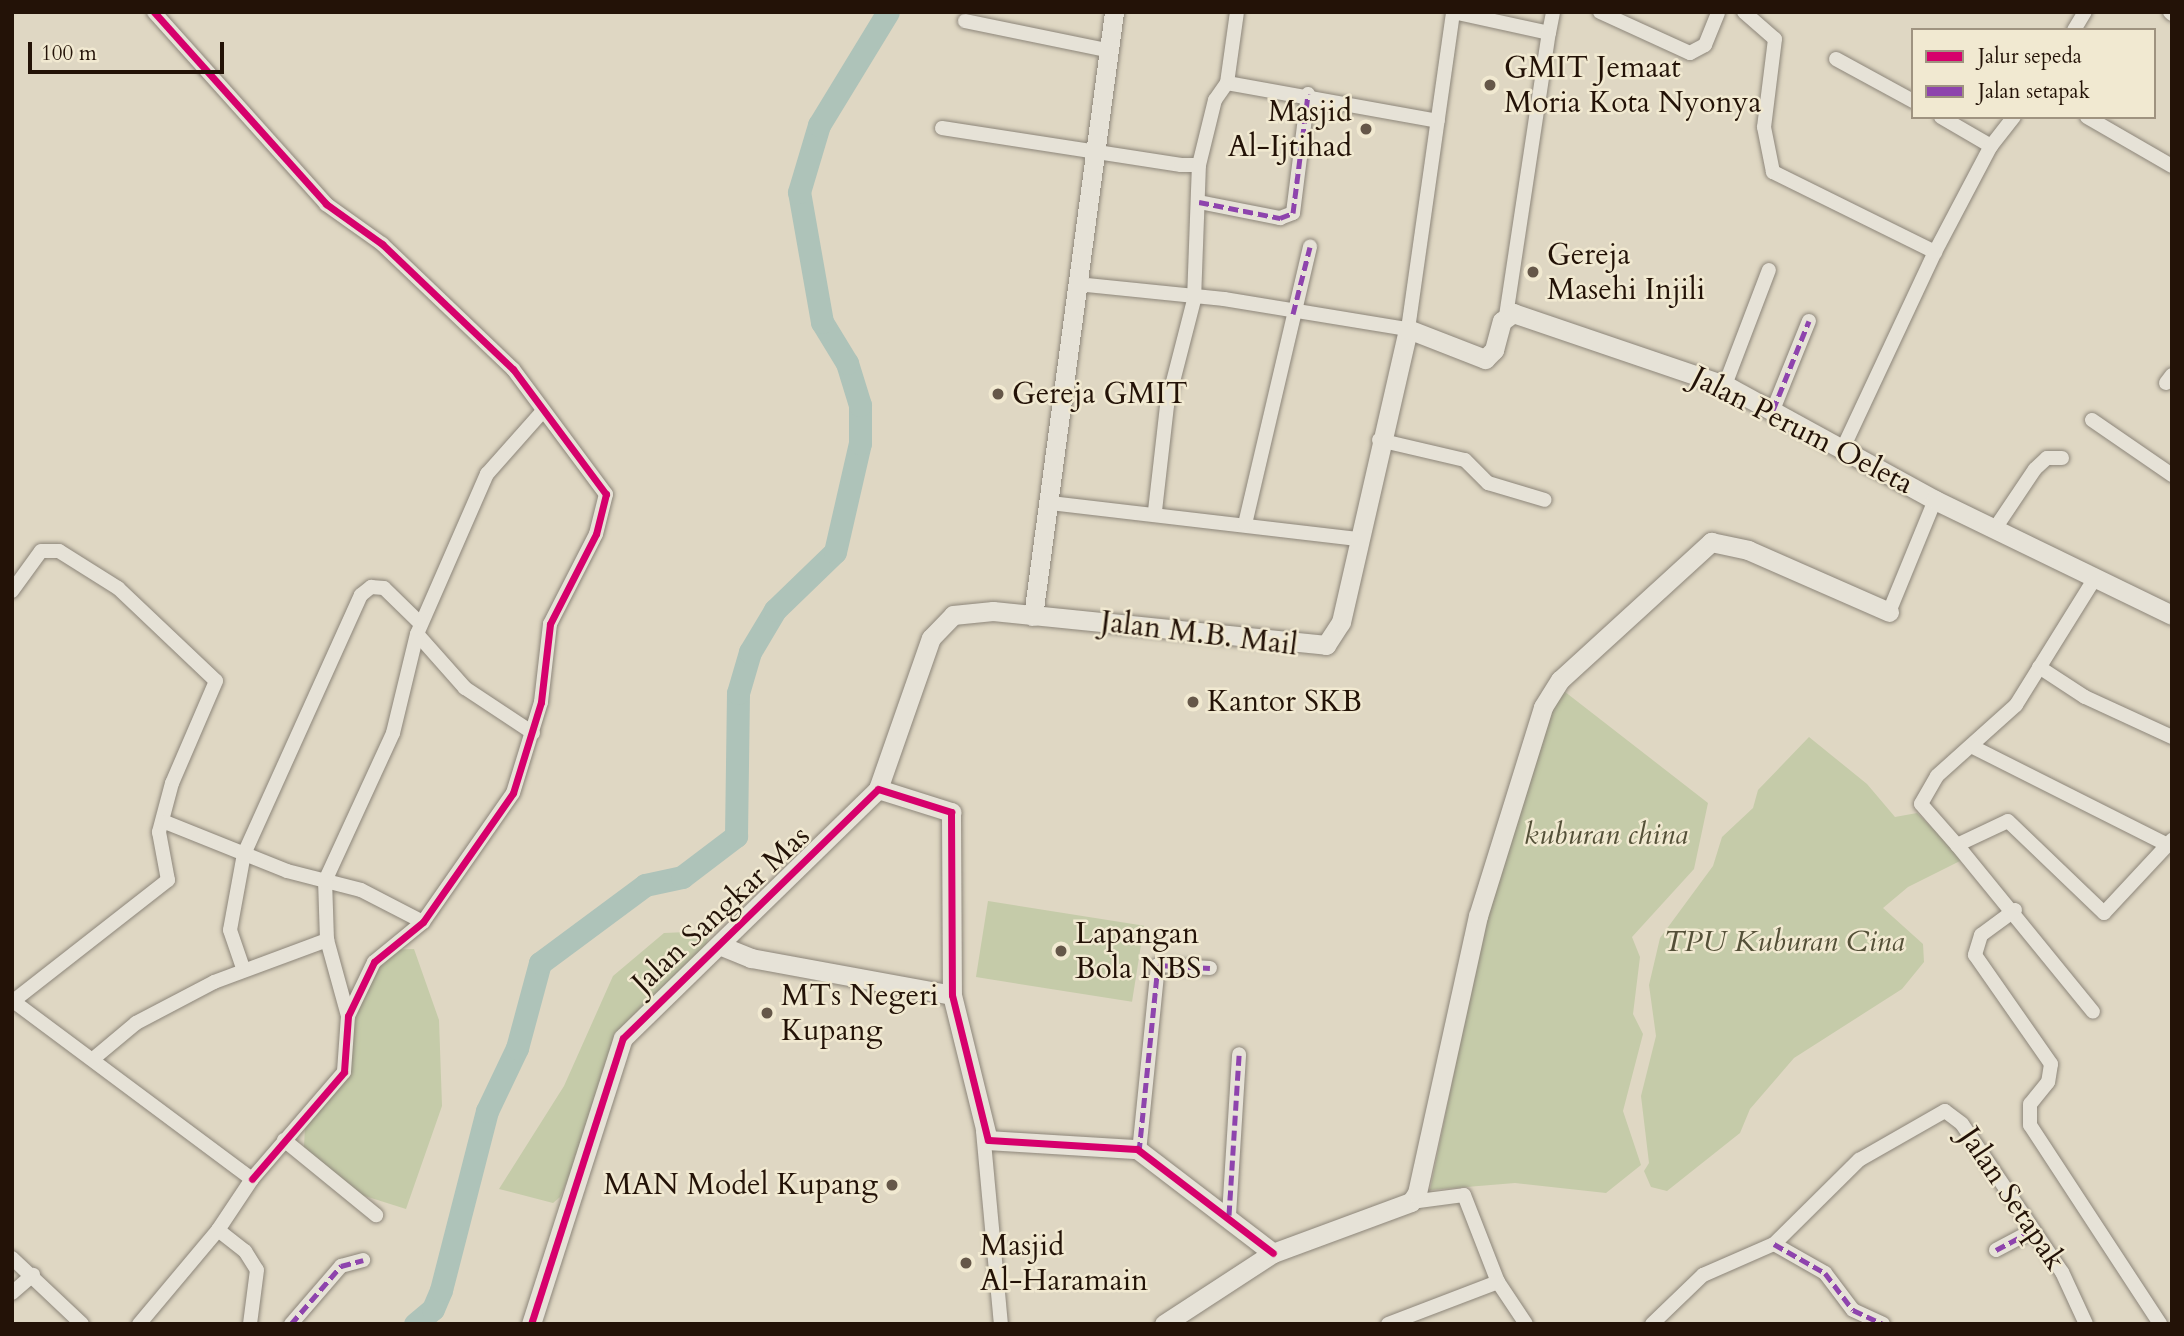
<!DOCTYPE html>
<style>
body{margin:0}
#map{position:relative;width:2184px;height:1336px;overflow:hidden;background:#dfd7c3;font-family:Cardo,serif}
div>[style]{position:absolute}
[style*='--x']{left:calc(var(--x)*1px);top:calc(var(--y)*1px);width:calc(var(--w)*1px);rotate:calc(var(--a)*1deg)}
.green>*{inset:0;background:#c5cba9;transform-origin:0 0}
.river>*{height:23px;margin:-11.5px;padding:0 11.5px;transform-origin:11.5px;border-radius:11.5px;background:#aec3b9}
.roads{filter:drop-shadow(0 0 2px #8d867a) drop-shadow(0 0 2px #8d867a)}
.street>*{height:14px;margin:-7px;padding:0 7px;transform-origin:7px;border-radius:7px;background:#e6e2d7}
.secondary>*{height:19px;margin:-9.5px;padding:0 9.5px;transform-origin:9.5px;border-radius:9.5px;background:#e6e2d7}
.quiet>*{height:5px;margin-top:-2.5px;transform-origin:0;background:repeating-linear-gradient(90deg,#8e44ad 0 10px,transparent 0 15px)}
.cycleway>*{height:7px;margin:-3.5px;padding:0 3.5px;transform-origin:3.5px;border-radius:3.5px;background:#d6006c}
.dots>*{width:19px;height:19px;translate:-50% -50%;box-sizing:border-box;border:4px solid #f1e9d1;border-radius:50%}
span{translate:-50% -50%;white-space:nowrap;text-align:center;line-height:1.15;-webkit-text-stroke:5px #f1e9d1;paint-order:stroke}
.poi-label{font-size:30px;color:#231207}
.left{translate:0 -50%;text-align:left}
.right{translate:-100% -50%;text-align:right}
.street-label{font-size:30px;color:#231207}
.park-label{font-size:30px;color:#545038;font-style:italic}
.frame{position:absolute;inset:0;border:14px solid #231207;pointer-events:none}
.legend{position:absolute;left:1911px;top:28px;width:245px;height:91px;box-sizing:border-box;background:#f1e9d1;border:2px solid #9f9380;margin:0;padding:9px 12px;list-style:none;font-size:21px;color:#231207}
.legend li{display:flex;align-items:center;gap:14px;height:35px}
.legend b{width:35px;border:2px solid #9f9380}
.scale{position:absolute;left:28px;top:42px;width:196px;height:32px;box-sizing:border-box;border:4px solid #231207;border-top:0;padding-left:9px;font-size:21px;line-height:24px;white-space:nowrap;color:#231207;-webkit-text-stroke:5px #f1e9d1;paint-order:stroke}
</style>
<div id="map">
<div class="green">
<div style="clip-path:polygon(1560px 688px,1708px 803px,1694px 869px,1632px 937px,1640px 957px,1633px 1014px,1643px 1034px,1623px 1111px,1641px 1165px,1606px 1193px,1515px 1183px,1430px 1190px,1485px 922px)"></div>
<div style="clip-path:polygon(1809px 737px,1867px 784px,1895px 817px,1917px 813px,1964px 859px,1908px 887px,1883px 908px,1923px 944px,1924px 962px,1902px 989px,1794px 1058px,1750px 1109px,1740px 1133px,1667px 1191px,1651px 1187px,1644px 1171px,1649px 1163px,1641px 1096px,1656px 1036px,1649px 985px,1660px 938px,1713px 866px,1722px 837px,1753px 808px,1758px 790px)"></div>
<div style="left:988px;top:901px;width:158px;height:77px;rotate:9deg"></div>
<div style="clip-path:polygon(711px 931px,699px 964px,638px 1025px,560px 1197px,553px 1203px,499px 1189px,564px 1086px,613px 976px,664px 933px)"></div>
<div style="clip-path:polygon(414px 949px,439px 1020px,442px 1106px,406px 1209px,349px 1191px,317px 1167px,304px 1147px,305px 1126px,329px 1098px,379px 950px)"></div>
</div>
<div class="river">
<div style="--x:415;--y:1324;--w:23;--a:-40"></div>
<div style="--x:433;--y:1309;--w:21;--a:-67"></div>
<div style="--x:441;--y:1290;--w:185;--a:-75.6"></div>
<div style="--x:487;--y:1111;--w:70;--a:-64.5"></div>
<div style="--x:517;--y:1048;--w:88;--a:-74.9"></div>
<div style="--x:540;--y:963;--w:131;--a:-36.6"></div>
<div style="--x:645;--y:885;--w:38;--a:-12"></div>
<div style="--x:682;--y:877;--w:68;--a:-37.2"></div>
<div style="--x:736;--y:836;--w:143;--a:-89.2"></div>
<div style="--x:738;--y:693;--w:43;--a:-73.7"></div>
<div style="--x:750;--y:652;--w:49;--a:-59.2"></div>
<div style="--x:775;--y:610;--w:83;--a:-44"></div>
<div style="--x:835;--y:552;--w:112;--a:-77.1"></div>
<div style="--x:860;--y:443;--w:38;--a:-90"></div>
<div style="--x:860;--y:405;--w:44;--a:-107.2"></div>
<div style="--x:847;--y:363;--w:48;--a:-121.4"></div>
<div style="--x:822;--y:322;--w:132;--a:-100"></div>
<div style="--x:799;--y:192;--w:70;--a:-73.4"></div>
<div style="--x:819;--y:125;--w:132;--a:-58.6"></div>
</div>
<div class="roads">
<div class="street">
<div style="--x:154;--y:12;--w:258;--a:48.1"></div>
<div style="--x:326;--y:204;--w:69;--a:35.5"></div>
<div style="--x:382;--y:244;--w:181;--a:43.7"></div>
<div style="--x:513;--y:369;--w:156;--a:53.4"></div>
<div style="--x:606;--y:494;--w:41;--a:104"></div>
<div style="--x:596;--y:534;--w:101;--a:117.1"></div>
<div style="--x:550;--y:624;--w:79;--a:96.6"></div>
<div style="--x:541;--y:702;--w:95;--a:107.1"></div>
<div style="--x:513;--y:793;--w:157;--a:124.9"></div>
<div style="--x:423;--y:922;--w:63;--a:140.8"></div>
<div style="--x:374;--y:962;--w:60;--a:115.7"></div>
<div style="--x:348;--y:1016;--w:56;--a:94.1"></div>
<div style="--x:344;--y:1072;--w:141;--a:130.7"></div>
<div style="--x:1453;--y:12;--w:98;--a:12.3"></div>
<div style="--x:1549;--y:33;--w:21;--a:-79"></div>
<div style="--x:1600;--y:12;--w:99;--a:24.5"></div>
<div style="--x:1690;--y:53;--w:17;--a:-28"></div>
<div style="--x:1705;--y:45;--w:35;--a:-68"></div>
<div style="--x:1744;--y:12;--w:41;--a:41.1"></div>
<div style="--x:1775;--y:39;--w:89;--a:97.1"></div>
<div style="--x:1764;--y:127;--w:46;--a:78.7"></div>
<div style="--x:1773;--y:172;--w:181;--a:26.3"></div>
<div style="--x:2170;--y:12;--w:3;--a:45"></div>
<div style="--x:965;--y:21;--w:149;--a:11.6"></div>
<div style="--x:2074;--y:30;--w:21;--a:-59"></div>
<div style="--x:1836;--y:59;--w:88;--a:28.6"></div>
<div style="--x:1227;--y:83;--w:72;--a:-82"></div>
<div style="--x:1941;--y:117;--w:58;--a:30.1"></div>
<div style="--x:2087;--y:117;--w:98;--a:30"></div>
<div style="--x:942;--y:128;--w:242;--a:8.8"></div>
<div style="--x:1181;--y:165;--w:18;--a:0"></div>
<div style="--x:1199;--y:165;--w:67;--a:-76.2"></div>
<div style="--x:1215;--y:100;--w:21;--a:-55"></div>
<div style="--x:1227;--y:83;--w:214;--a:10.2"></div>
<div style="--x:1199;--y:202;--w:83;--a:11.2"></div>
<div style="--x:1280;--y:218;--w:14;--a:-21"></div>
<div style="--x:1293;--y:213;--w:120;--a:-82.8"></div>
<div style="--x:1077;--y:284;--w:148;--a:5.8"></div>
<div style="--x:1224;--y:299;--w:186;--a:9.3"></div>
<div style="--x:1408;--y:329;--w:320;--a:-81.9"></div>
<div style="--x:1506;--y:316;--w:286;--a:-81.4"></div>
<div style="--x:2166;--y:383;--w:10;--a:-53"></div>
<div style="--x:1725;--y:385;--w:123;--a:-69.1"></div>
<div style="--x:1773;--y:410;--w:96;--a:-68"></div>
<div style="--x:2092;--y:420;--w:97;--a:34.5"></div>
<div style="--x:1379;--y:440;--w:88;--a:13.1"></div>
<div style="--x:1465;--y:460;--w:33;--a:45"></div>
<div style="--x:1488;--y:483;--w:59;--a:16.6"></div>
<div style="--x:1844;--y:446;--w:214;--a:-64.9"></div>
<div style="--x:1935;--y:252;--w:120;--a:-62.2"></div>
<div style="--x:1991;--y:146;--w:37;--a:-52"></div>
<div style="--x:1051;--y:503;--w:308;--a:6.7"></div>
<div style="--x:1155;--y:511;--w:107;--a:-83.5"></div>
<div style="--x:1167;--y:405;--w:108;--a:-75.6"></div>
<div style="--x:1194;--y:300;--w:135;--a:-87.9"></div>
<div style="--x:1245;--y:524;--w:285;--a:-76.8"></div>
<div style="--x:1994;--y:530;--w:73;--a:-56.1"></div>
<div style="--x:2035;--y:469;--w:16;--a:-43"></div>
<div style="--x:2047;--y:458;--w:15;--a:0"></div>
<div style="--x:2095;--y:578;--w:150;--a:121.9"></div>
<div style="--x:2016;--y:705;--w:106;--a:138.1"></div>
<div style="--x:1937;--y:776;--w:32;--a:120"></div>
<div style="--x:1921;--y:804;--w:55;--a:48.7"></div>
<div style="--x:1957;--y:845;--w:56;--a:-25.2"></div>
<div style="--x:2008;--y:821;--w:133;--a:43.8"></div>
<div style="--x:2104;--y:913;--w:100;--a:-47"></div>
<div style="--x:12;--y:591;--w:49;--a:-54.1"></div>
<div style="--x:41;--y:551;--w:18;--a:0"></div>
<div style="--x:59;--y:551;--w:70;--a:32.1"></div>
<div style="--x:118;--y:588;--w:135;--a:43.5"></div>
<div style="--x:216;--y:681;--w:111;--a:113.3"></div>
<div style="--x:172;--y:783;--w:51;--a:104.9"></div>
<div style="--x:159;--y:832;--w:49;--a:79.4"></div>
<div style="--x:168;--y:880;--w:198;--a:142"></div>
<div style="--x:1889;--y:612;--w:121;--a:-67.7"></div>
<div style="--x:2039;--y:667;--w:55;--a:33.1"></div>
<div style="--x:2085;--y:697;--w:96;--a:24.7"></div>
<div style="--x:533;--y:733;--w:82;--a:-146.5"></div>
<div style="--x:465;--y:688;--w:72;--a:-131.6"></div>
<div style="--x:417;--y:634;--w:175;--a:-66.4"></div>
<div style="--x:487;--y:474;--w:84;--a:-48.4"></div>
<div style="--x:1973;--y:747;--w:218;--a:26.7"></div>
<div style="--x:165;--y:822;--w:131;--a:21.9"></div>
<div style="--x:287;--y:871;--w:76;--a:14.4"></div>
<div style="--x:361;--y:890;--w:70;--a:27.3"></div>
<div style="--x:1957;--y:845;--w:215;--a:50.8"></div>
<div style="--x:2015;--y:910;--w:42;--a:143.7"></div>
<div style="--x:1981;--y:935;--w:21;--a:107"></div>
<div style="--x:1975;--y:955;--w:133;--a:55.1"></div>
<div style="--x:2051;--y:1064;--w:18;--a:99"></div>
<div style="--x:2048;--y:1082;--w:28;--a:129"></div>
<div style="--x:2030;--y:1104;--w:21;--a:90"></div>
<div style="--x:2030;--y:1125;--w:238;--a:56.8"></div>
<div style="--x:243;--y:968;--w:40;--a:-108.9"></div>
<div style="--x:230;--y:930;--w:77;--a:-79.6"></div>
<div style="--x:244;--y:854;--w:284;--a:-65.7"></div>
<div style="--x:361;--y:595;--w:13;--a:-39"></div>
<div style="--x:371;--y:587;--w:13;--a:4"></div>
<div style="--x:384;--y:588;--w:49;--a:44.2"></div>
<div style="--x:13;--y:1001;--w:298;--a:36.7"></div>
<div style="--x:252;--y:1179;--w:61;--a:123.7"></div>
<div style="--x:218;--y:1230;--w:123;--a:130"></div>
<div style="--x:348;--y:1016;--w:79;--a:-105.4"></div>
<div style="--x:327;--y:940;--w:59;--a:-91.9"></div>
<div style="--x:325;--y:881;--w:163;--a:-65.3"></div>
<div style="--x:393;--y:733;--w:102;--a:-76.4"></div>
<div style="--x:93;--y:1059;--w:56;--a:-39.9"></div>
<div style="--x:136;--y:1023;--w:88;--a:-27.7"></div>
<div style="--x:214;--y:982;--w:121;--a:-20.4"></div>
<div style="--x:983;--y:1131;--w:194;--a:84.7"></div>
<div style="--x:284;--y:1140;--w:119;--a:39.2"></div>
<div style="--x:1139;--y:1152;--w:188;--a:-84.2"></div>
<div style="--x:1158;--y:965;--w:52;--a:3.3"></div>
<div style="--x:1411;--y:1202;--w:53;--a:-7.5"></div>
<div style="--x:1464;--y:1195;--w:93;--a:68.7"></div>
<div style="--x:1498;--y:1282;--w:50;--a:56.3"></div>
<div style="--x:1229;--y:1215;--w:161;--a:-86.4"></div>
<div style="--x:218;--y:1230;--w:34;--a:38"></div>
<div style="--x:245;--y:1251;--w:22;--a:58"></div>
<div style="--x:257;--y:1270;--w:54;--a:97.4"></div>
<div style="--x:1774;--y:1244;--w:59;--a:29.6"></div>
<div style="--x:1825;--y:1273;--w:46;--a:52.9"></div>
<div style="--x:1853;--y:1310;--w:33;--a:25"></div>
<div style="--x:1996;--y:1250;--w:40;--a:-28"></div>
<div style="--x:12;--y:1258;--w:96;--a:43.3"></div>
<div style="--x:12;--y:1293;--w:28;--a:-41"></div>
<div style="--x:291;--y:1324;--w:77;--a:-49.2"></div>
<div style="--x:341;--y:1266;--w:23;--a:-15"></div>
<div style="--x:1388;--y:1324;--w:118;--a:-20.9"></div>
<div style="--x:1652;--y:1324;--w:71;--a:-43.9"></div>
<div style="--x:1703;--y:1275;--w:77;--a:-23.6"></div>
<div style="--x:1774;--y:1244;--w:120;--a:-44.7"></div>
<div style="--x:1859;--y:1160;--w:99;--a:-29.7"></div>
<div style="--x:1945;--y:1111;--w:21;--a:37"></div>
<div style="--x:1962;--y:1124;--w:179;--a:56"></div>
<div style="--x:2062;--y:1272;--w:57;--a:65.2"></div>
</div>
<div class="secondary">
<div style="--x:1033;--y:616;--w:609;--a:-82.36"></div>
<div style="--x:878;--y:789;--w:160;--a:-70.7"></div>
<div style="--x:931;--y:638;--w:32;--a:-46"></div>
<div style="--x:953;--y:615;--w:40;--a:-5.7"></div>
<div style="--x:993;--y:611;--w:335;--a:5.8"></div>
<div style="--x:1326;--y:645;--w:27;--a:-57"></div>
<div style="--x:1341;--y:622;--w:301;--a:-77.1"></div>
<div style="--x:1408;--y:329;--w:83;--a:21.3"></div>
<div style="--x:1485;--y:359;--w:13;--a:-45"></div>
<div style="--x:1494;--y:350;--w:30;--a:-75"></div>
<div style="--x:1502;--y:321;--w:14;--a:-36"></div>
<div style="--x:1513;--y:313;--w:224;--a:18.8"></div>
<div style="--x:1725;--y:385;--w:239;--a:28.7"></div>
<div style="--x:1935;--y:500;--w:263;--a:25.9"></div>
<div style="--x:719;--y:945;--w:35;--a:22"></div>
<div style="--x:751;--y:958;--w:204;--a:10.4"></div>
<div style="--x:531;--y:1324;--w:300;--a:-72.2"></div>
<div style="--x:623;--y:1038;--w:356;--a:-44.3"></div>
<div style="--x:878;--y:789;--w:77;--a:17.5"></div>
<div style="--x:951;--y:812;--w:183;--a:89.7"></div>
<div style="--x:952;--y:995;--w:149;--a:76.1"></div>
<div style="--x:988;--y:1140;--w:149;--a:3.5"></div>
<div style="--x:1137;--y:1149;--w:171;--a:37.4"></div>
<div style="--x:1164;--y:1324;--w:130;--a:-33.1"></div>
<div style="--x:1273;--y:1253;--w:147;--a:-20.3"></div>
<div style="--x:1411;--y:1202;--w:11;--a:-56"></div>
<div style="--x:1417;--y:1193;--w:284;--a:-77.6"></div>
<div style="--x:1478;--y:916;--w:219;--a:-72.7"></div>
<div style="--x:1543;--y:707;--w:32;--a:-58"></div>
<div style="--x:1560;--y:680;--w:205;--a:-42.4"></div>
<div style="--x:1711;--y:542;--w:38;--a:12"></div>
<div style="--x:1748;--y:550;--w:154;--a:23.7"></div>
</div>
</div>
<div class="quiet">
<div style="--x:1199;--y:202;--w:83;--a:11.2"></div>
<div style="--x:1280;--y:218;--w:14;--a:-21"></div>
<div style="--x:1293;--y:213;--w:120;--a:-82.8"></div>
<div style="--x:1293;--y:314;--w:69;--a:-75.8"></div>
<div style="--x:1773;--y:410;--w:96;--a:-68"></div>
<div style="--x:1139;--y:1152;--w:188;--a:-84.2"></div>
<div style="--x:1158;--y:965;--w:52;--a:3.3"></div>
<div style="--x:1229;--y:1215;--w:161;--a:-86.4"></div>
<div style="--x:1774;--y:1244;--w:59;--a:29.6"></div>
<div style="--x:1825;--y:1273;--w:46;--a:52.9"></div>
<div style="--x:1853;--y:1310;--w:33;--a:25"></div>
<div style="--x:1996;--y:1250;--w:40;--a:-28"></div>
<div style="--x:291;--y:1324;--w:77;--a:-49.2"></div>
<div style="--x:341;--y:1266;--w:23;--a:-15"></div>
</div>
<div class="cycleway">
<div style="--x:154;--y:12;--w:258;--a:48.1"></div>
<div style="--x:326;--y:204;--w:69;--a:35.5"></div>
<div style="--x:382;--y:244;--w:181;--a:43.7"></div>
<div style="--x:513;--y:369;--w:156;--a:53.4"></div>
<div style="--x:606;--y:494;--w:41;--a:104"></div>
<div style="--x:596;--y:534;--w:101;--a:117.1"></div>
<div style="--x:550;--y:624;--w:79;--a:96.6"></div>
<div style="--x:541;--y:702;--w:95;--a:107.1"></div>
<div style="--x:513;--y:793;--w:157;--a:124.9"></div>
<div style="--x:423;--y:922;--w:63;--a:140.8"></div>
<div style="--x:374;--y:962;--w:60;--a:115.7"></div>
<div style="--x:348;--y:1016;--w:56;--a:94.1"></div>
<div style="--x:344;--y:1072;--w:141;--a:130.7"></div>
<div style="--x:531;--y:1324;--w:300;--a:-72.2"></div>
<div style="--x:623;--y:1038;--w:356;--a:-44.3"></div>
<div style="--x:878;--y:789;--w:77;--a:17.5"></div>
<div style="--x:951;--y:812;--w:183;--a:89.7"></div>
<div style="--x:952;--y:995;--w:149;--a:76.1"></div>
<div style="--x:988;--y:1140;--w:149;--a:3.5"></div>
<div style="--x:1137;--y:1149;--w:171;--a:37.4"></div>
</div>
<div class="dots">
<div style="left:1490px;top:85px;background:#655749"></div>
<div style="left:1366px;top:129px;background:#655749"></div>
<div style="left:1533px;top:272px;background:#655749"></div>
<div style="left:998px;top:394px;background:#655749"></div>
<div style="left:1193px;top:702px;background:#655749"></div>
<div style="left:1061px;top:951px;background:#655749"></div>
<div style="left:767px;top:1013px;background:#655749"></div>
<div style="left:892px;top:1185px;background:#655749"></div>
<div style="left:966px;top:1263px;background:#655749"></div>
</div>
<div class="poi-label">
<span class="left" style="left:1504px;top:85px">GMIT Jemaat<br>Moria Kota Nyonya</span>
<span class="right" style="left:1352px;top:129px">Masjid<br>Al-Ijtihad</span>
<span class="left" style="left:1547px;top:272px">Gereja<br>Masehi Injili</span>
<span class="left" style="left:1012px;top:394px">Gereja GMIT</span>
<span class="left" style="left:1207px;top:702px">Kantor SKB</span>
<span class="left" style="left:1075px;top:951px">Lapangan<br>Bola NBS</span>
<span class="left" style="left:781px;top:1013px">MTs Negeri<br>Kupang</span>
<span class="right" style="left:878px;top:1185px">MAN Model Kupang</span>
<span class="left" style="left:980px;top:1263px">Masjid<br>Al-Haramain</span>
</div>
<div class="street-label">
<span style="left:1802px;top:431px;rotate:27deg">Jalan Perum Oeleta</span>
<span style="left:1199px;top:634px;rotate:7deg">Jalan M.B. Mail</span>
<span style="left:721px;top:910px;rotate:-43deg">Jalan Sangkar Mas</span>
<span style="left:2012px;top:1199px;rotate:56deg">Jalan Setapak</span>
</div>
<div class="park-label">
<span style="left:1606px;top:835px">kuburan china</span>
<span style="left:1784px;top:942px">TPU Kuburan Cina</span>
</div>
<div class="frame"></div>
<ul class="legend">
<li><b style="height:9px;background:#d6006c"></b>Jalur sepeda</li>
<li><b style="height:9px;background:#8e44ad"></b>Jalan setapak</li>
</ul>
<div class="scale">100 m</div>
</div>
